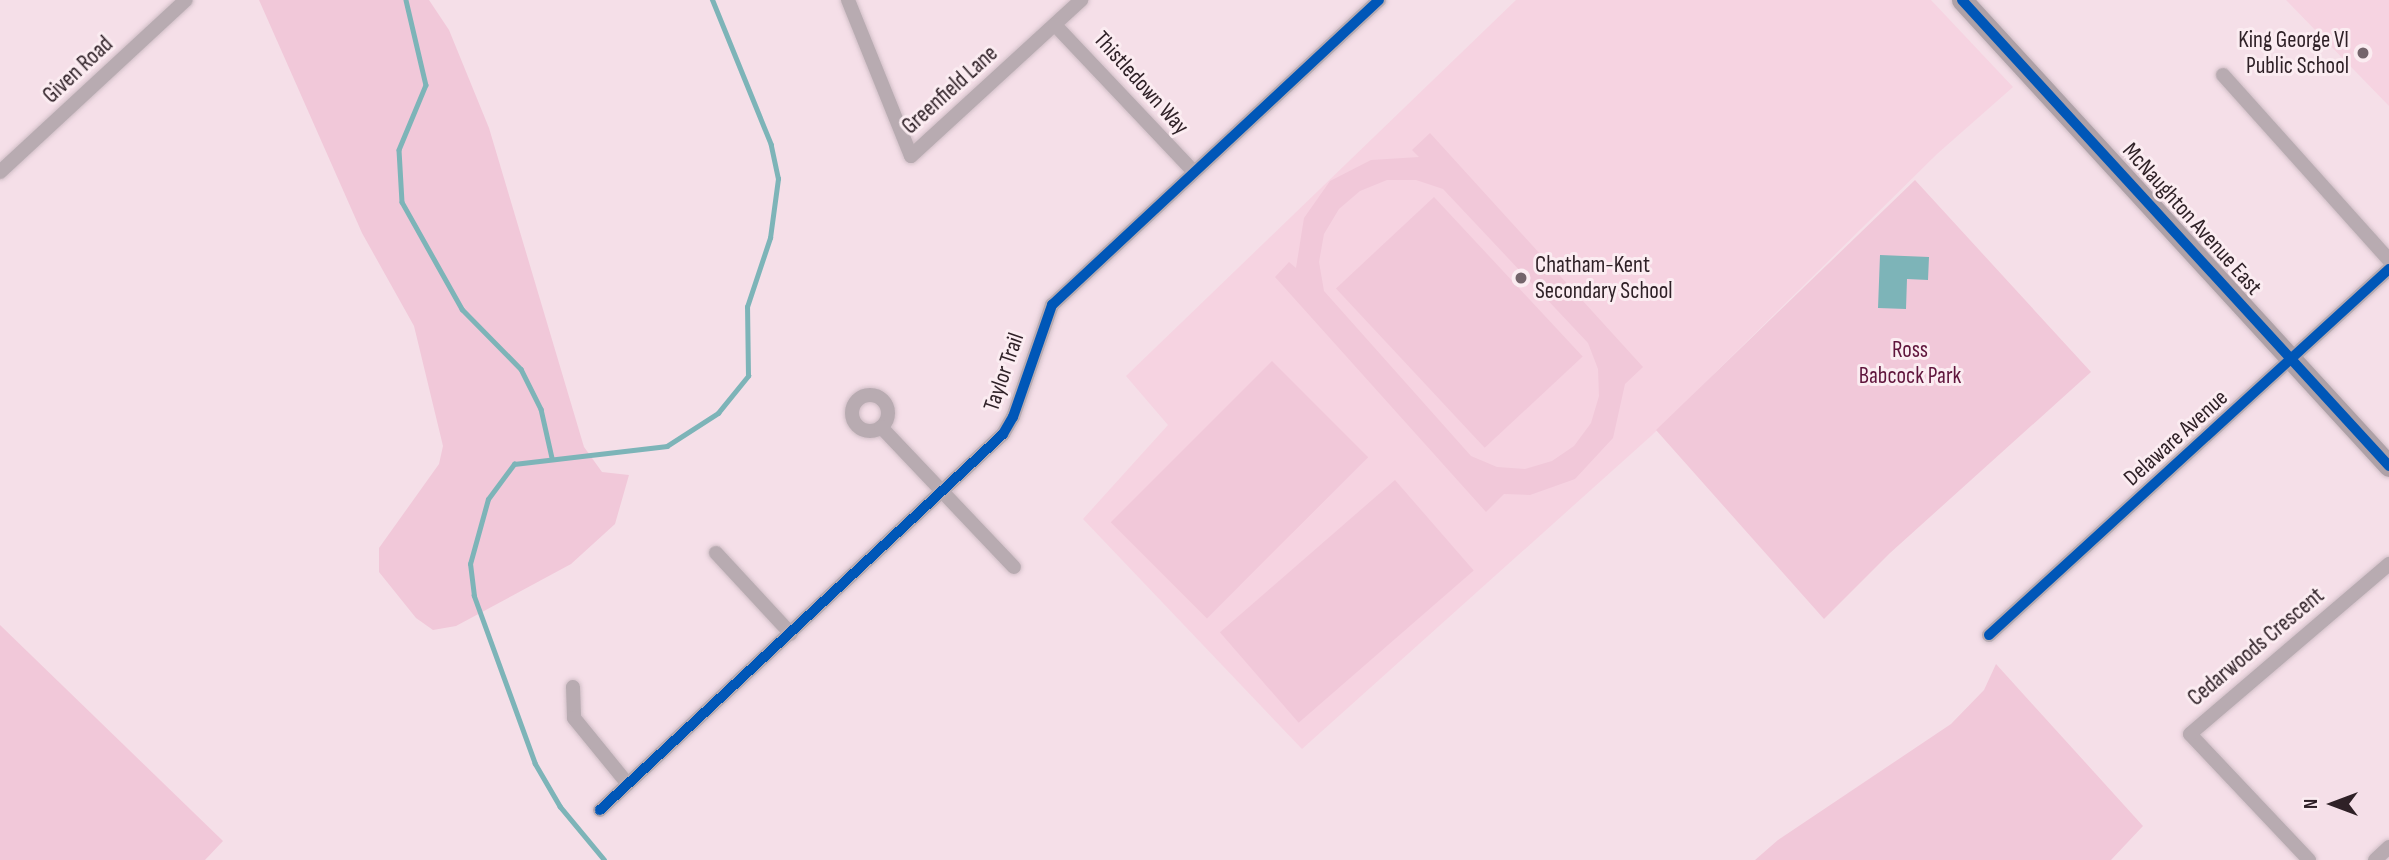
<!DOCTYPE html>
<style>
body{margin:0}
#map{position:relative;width:2389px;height:860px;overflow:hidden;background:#f5dfe8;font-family:"Sofia Sans Condensed",sans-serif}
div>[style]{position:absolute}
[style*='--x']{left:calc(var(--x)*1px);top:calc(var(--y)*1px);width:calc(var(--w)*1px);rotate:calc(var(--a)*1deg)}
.built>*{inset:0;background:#f6d3e1}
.green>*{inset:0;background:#f1c8d9;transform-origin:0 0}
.water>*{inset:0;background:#7db4b8}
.stream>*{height:4.5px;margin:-2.25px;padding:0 2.25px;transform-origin:2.25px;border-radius:2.25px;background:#7db4b8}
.roads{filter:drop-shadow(0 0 2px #d0bec6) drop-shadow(0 0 2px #d0bec6)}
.minor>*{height:14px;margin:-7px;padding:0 7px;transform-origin:7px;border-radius:7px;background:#b8abb1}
.minor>.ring{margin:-7px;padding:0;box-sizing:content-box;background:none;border:14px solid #b8abb1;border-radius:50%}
.secondary>*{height:21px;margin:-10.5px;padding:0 10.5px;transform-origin:10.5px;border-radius:10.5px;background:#aea1a7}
.cycleway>*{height:10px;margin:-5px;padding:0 5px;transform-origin:5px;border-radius:5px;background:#0057b8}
.dots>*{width:19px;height:19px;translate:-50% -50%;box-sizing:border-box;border:4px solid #fbecf1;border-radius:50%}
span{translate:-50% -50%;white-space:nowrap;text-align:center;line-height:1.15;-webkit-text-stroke:6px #fbecf1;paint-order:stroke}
.poi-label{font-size:23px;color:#2f2127}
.right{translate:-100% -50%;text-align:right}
.left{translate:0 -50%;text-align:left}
.street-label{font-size:23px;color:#2f2127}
.park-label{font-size:23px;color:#5f153c}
.north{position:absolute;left:2298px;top:769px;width:70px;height:70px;-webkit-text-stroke:5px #fbecf1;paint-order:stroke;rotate:270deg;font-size:19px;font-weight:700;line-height:28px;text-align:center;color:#2f2127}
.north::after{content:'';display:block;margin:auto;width:24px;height:32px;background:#2f2127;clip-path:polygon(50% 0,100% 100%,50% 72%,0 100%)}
</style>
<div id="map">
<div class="built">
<div style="clip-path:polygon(1516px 0,1931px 0,2013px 87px,1937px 154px,1651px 436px,1302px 749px,1083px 519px,1168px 425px,1126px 376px)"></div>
<div style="clip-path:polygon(2286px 0,2389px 0,2389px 106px)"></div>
</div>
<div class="green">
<div style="clip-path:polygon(259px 0,429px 0,449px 30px,489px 128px,584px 447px,602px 472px,629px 475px,615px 524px,571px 564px,456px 626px,433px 630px,416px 618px,379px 572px,379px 548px,439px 464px,443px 446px,414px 326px,362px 233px)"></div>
<div style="clip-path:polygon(evenodd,1430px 133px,1643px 367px,1625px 384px,1613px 438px,1575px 479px,1530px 495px,1504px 494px,1486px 512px,1275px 277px,1289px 262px,1296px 268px,1304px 218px,1330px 181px,1371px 160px,1419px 157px,1412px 150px,1430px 133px,1387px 180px,1416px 180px,1443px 189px,1588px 343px,1598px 369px,1599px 396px,1591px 423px,1574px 446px,1552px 461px,1525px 469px,1497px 467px,1471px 456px,1324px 291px,1319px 262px,1324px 234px,1339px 209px,1360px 191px,1387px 180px)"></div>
<div style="clip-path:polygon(1915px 180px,2091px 372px,1890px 553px,1824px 619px,1656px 430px)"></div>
<div style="left:1434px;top:197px;width:218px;height:134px;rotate:47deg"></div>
<div style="left:1272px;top:361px;width:136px;height:228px;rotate:45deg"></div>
<div style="left:1395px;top:480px;width:120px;height:232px;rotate:49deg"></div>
<div style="clip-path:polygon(0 625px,223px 841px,205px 860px,0 860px)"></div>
<div style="clip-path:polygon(1996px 664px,2143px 826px,2111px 860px,1755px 860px,1778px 840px,1951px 724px,1984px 690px)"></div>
</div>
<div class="water">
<div style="clip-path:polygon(1880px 255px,1929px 257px,1928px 280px,1907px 279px,1906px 309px,1878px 308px)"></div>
</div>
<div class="stream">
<div style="--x:406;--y:0;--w:87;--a:76.8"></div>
<div style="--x:426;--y:85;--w:70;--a:112.6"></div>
<div style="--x:399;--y:150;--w:52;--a:86.7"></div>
<div style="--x:402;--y:202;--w:123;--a:60.7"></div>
<div style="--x:462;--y:309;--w:84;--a:45.5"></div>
<div style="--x:521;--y:369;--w:45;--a:63.4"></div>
<div style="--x:541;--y:409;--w:50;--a:77.3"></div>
<div style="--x:604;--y:860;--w:69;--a:-129.7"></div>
<div style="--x:560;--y:807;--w:50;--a:-120.2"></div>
<div style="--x:535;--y:764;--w:179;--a:-110"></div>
<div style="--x:474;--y:596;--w:32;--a:-97"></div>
<div style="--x:470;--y:564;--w:67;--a:-74.5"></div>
<div style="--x:488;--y:499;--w:44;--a:-53.4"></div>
<div style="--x:514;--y:464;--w:154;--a:-6.7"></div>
<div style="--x:667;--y:446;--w:61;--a:-32.9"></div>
<div style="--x:718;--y:413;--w:48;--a:-51"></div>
<div style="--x:748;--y:376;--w:69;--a:-90.8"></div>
<div style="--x:747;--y:307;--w:73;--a:-71.6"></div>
<div style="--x:770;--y:238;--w:60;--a:-82.3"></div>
<div style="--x:778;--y:179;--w:35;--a:-102"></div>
<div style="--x:771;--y:145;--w:157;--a:-112.1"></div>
</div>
<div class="roads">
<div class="minor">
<div style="--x:848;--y:0;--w:168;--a:68"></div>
<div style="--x:911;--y:156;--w:231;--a:-42.5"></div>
<div style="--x:1055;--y:25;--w:202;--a:46.6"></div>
<div style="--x:2223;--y:75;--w:249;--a:48.1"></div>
<div style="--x:0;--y:172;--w:253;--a:-42.8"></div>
<div class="ring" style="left:852px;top:395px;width:22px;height:22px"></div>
<div style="--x:881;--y:427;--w:193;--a:46.5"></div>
<div style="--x:716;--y:553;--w:110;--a:47.2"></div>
<div style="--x:1989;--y:635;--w:542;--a:-42.46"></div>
<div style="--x:573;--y:687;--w:31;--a:88"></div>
<div style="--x:574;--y:718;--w:84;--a:50.8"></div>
<div style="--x:600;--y:810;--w:551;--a:-43.01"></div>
<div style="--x:1003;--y:434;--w:20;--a:-60"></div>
<div style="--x:1013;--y:417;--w:119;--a:-70.8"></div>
<div style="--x:1052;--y:305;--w:447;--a:-43"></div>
<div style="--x:2309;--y:860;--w:173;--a:-133.4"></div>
<div style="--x:2190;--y:734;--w:262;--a:-40.5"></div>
<div style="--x:2375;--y:860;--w:19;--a:-43"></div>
</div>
<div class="secondary">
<div style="--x:1962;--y:0;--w:632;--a:47.5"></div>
</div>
</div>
<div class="cycleway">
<div style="--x:1962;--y:0;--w:632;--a:47.5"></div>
<div style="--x:1989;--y:635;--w:542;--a:-42.46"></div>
<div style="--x:600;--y:810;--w:551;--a:-43.01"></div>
<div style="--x:1003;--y:434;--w:20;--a:-60"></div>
<div style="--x:1013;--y:417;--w:119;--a:-70.8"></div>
<div style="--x:1052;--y:305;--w:447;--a:-43"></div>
</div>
<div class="dots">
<div style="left:2363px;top:53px;background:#74646b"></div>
<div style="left:1521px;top:278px;background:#74646b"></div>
</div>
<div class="poi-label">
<span class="right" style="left:2349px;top:53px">King George VI<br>Public School</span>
<span class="left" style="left:1535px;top:278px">Chatham-Kent<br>Secondary School</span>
</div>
<div class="street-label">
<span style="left:78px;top:70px;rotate:-43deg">Given Road</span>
<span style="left:1141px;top:83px;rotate:48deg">Thistledown Way</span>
<span style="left:950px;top:90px;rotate:-42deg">Greenfield Lane</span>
<span style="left:2192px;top:219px;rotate:48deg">McNaughton Avenue East</span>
<span style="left:1004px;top:372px;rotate:-71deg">Taylor Trail</span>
<span style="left:2176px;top:438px;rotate:-42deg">Delaware Avenue</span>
<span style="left:2256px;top:647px;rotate:-40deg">Cedarwoods Crescent</span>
</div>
<div class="park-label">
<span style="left:1910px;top:363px">Ross<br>Babcock Park</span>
</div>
<div class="north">N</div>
</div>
